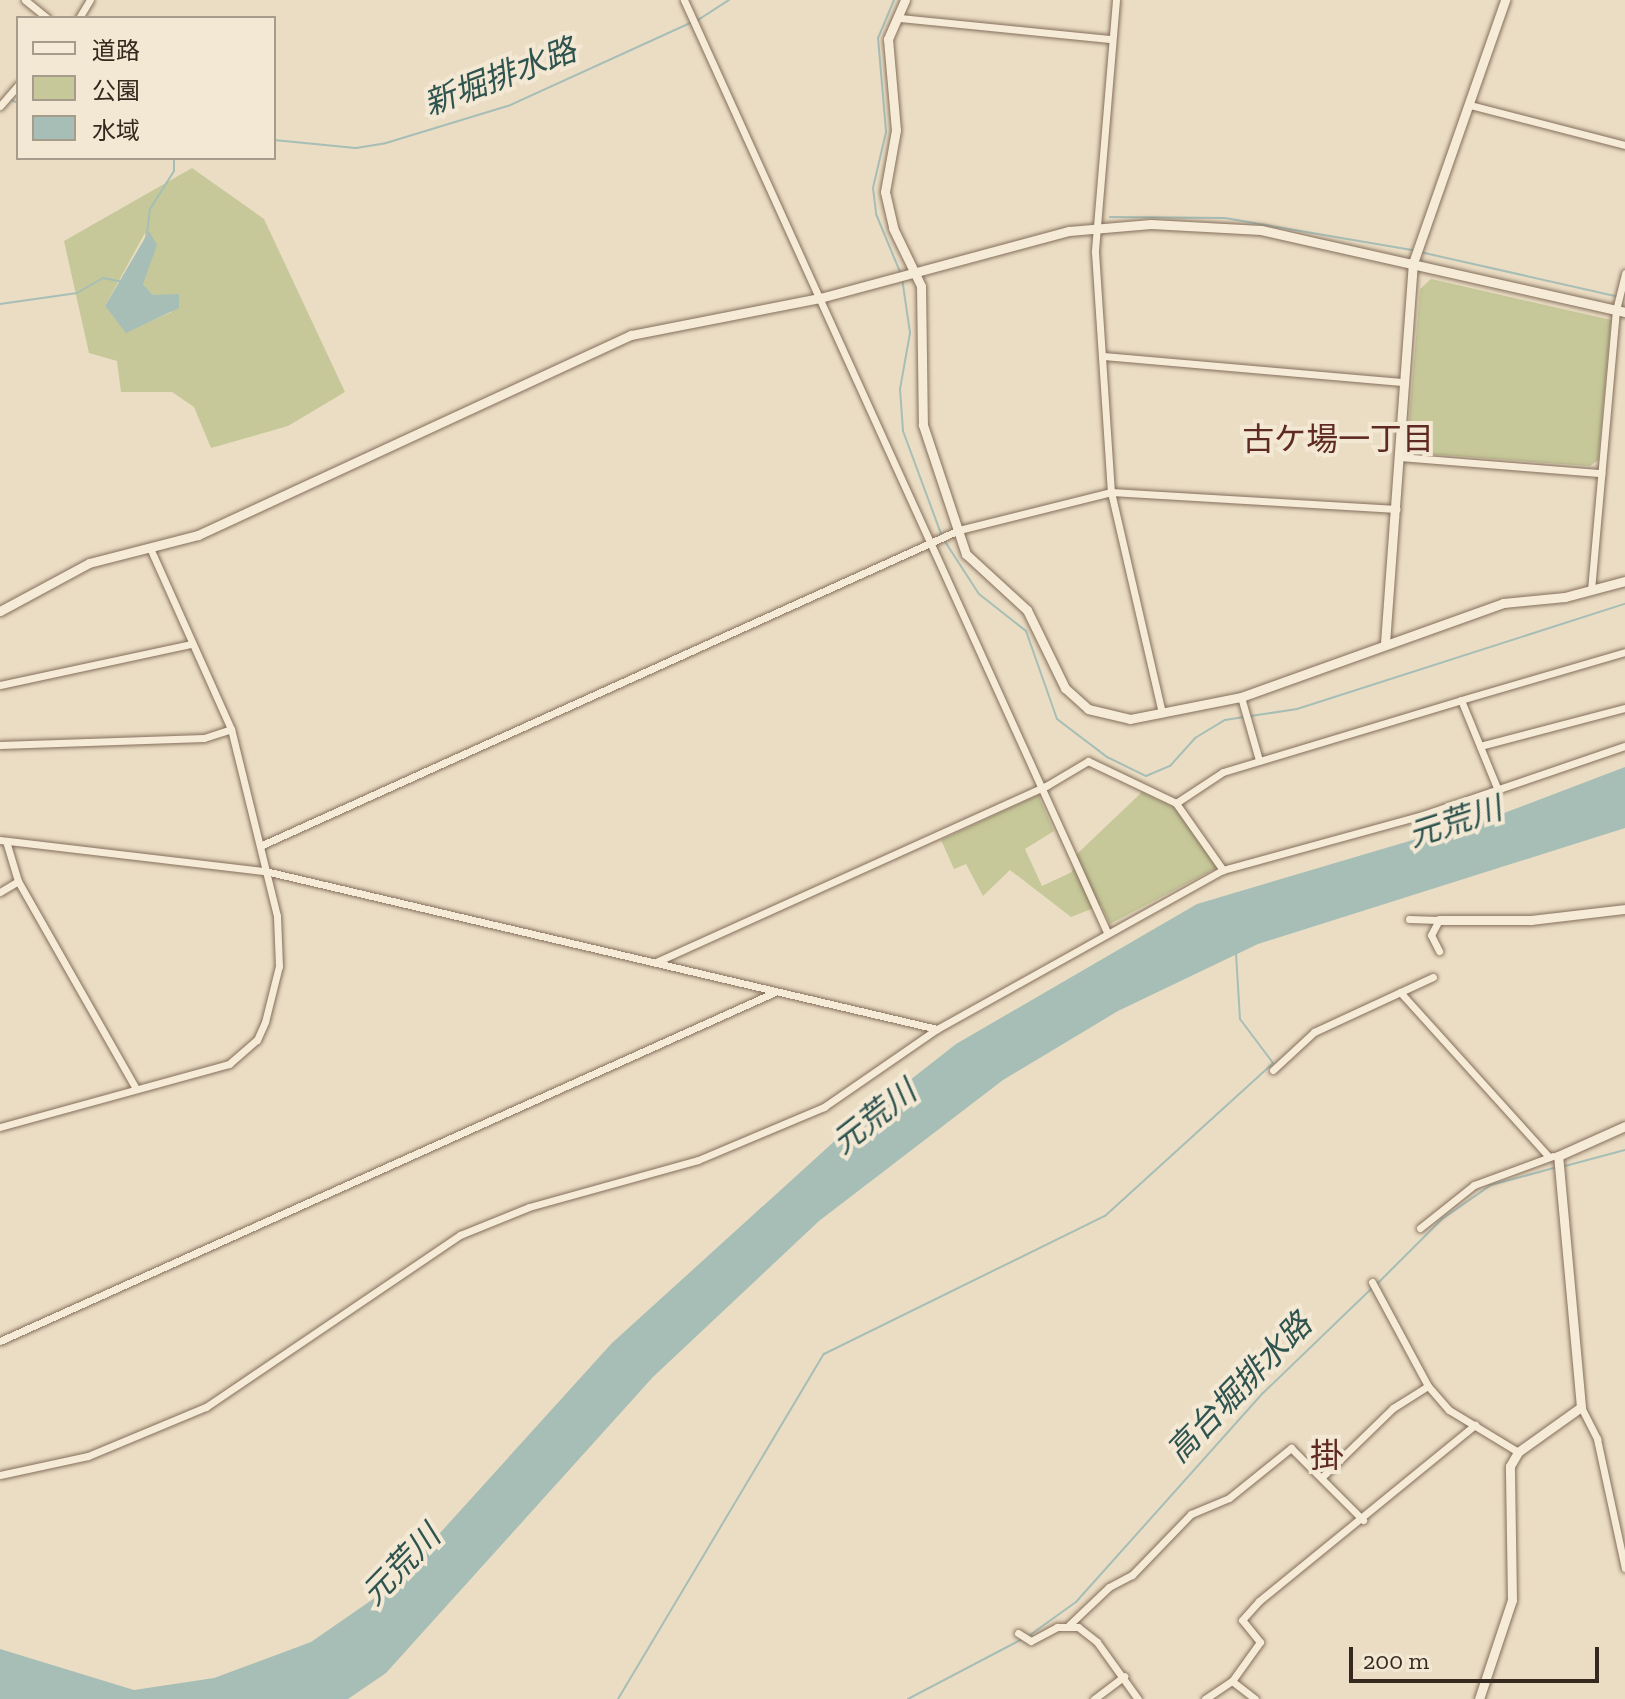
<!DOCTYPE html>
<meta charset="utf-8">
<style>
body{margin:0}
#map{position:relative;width:1625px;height:1699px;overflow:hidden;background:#ebddc4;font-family:"Zilla Slab","Noto Sans JP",serif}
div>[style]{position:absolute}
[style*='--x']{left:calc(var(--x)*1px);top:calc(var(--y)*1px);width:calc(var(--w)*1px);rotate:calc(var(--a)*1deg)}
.green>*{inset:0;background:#c6c899}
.water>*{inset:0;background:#a6beb6}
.stream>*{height:2px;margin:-1px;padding:0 1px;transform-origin:1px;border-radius:1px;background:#a6beb6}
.roads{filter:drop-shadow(0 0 2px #846f5c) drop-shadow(0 0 2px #846f5c)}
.street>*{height:7px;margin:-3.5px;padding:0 3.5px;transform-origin:3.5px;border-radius:3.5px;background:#f6ebd7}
.secondary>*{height:9px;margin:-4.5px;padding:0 4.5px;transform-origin:4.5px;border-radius:4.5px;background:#f6ebd7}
span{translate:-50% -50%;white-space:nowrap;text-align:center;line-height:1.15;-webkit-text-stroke:8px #f3e8d3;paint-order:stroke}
.water-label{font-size:32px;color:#2f5450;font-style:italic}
.neighbourhood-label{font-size:32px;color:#5f2a21}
.quarter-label{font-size:34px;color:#5f2a21}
.legend{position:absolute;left:16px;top:16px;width:260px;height:144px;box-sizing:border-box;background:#f3e8d3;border:2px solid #a79b8b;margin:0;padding:10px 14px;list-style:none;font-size:24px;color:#35281f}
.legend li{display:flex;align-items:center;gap:16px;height:40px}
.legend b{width:40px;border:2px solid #a79b8b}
.scale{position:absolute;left:1349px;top:1647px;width:250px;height:36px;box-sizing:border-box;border:4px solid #35281f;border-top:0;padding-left:10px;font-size:24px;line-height:28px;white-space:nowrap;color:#35281f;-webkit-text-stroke:6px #f3e8d3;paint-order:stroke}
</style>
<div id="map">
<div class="green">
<div style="clip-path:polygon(evenodd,192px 168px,264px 219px,345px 392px,288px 426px,211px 448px,194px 407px,172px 392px,121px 392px,117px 361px,89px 353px,64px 241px,192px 168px,145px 233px,143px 284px,153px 295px,166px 295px,172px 312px,126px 332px,105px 306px,145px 233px)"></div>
<div style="clip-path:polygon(1431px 279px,1611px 320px,1598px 460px,1590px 466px,1414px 453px,1407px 446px,1420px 289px)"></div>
<div style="clip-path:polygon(1142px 792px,1177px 809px,1218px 867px,1110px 924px,1101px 905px,1071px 917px,1010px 870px,983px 896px,966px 864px,954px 869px,941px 840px,1038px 795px,1054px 831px,1025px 849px,1042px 886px,1072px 872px,1077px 854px)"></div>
</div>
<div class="water">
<div style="clip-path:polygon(149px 231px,157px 245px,143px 284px,153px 295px,179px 294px,179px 308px,126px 333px,105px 306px)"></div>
<div style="clip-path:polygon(1625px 767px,1625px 828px,1258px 944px,1118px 1011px,1003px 1080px,819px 1221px,653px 1377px,386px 1673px,348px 1699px,0 1699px,0 1649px,134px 1690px,214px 1678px,311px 1642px,392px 1586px,612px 1343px,849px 1128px,956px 1044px,1197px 904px,1504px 813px)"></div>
</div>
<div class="stream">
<div style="--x:894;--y:0;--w:41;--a:112.8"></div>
<div style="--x:878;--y:38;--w:94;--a:85.1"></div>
<div style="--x:886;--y:132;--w:57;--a:103.1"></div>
<div style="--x:873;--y:188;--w:26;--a:83"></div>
<div style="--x:876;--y:214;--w:63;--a:67.5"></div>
<div style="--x:698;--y:20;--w:37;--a:-33"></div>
<div style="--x:9;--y:99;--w:10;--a:24"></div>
<div style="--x:274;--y:140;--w:82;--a:5.6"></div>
<div style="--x:356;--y:148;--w:30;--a:-9"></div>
<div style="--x:386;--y:143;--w:127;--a:-16.9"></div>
<div style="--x:508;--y:106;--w:202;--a:-24.5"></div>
<div style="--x:1110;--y:217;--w:115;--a:0.5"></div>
<div style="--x:1225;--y:218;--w:191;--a:9.7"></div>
<div style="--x:147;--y:233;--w:24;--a:-83"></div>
<div style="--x:150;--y:209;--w:45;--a:-57.7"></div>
<div style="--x:174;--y:171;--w:13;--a:-90"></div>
<div style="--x:1420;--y:252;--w:201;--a:12.7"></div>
<div style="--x:902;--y:278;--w:56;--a:81.7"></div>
<div style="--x:910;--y:333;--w:57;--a:100.1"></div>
<div style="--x:900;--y:389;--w:42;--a:85.9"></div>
<div style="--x:903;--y:431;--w:110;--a:69.7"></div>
<div style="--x:0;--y:304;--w:78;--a:-8.1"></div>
<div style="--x:77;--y:293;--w:30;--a:-30"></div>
<div style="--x:103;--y:278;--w:21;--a:11"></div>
<div style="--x:944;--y:540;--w:64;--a:57.1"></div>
<div style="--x:979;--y:594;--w:60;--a:38.2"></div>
<div style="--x:1026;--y:631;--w:93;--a:70.6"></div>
<div style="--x:1057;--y:719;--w:63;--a:37.2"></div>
<div style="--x:1107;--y:757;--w:43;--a:26"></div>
<div style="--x:1146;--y:776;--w:26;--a:-23"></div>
<div style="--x:1170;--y:766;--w:38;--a:-48"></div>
<div style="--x:1195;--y:738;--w:35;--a:-31"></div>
<div style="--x:1225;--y:720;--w:73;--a:-8.7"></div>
<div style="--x:1297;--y:709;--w:344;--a:-17.8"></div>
<div style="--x:1565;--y:1166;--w:62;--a:-14.9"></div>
<div style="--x:1377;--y:1284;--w:92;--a:-45"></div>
<div style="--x:1442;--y:1219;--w:60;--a:-34.8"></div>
<div style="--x:1491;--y:1185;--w:65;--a:-15.1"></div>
<div style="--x:1030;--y:1635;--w:57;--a:-35.7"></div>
<div style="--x:1076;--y:1602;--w:280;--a:-48.2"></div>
<div style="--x:1263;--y:1393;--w:151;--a:-43.9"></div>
<div style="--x:618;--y:1699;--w:402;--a:-59.2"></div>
<div style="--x:824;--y:1354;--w:313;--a:-26.2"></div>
<div style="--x:1105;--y:1216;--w:227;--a:-42.3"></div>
<div style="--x:1273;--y:1063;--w:55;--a:-126.9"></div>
<div style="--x:1240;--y:1019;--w:65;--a:-93.5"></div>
<div style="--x:908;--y:1699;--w:131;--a:-27.7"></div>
</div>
<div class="roads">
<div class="street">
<div style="--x:25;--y:0;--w:28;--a:39"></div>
<div style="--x:684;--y:0;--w:1024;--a:65.59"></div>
<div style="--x:1116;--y:0;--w:253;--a:94.8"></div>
<div style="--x:1095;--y:252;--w:241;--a:86.2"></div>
<div style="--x:1111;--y:492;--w:227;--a:77"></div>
<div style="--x:79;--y:18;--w:21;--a:-59"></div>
<div style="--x:900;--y:18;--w:213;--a:5.7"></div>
<div style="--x:1470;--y:105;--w:160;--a:14.5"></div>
<div style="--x:0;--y:106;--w:28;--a:-49"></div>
<div style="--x:1104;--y:356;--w:301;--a:5"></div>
<div style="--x:1400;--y:457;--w:202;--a:4.6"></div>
<div style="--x:1591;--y:590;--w:281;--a:-84.9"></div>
<div style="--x:1616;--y:310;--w:38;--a:-76"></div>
<div style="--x:0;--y:685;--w:196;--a:-12.1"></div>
<div style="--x:1241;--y:697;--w:66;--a:74.1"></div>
<div style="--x:1461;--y:700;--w:171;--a:-16.3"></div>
<div style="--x:0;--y:745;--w:204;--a:-2"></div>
<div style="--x:204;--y:738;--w:28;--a:-18"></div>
<div style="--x:1480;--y:746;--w:150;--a:-14.7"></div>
<div style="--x:1176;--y:803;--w:82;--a:55"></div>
<div style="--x:0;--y:840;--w:267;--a:6.7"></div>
<div style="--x:265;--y:871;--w:690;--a:13.23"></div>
<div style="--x:6;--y:841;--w:42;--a:73.3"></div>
<div style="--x:18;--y:881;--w:237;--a:60.4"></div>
<div style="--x:260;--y:846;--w:767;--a:-24.33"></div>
<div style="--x:959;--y:530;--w:157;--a:-14"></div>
<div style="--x:1111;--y:492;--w:286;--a:3.4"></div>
<div style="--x:0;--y:892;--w:21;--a:-31"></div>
<div style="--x:1409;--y:919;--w:30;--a:2"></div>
<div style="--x:1439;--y:920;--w:17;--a:118"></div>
<div style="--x:1431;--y:935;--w:18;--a:63"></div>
<div style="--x:656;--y:962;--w:428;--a:-24.3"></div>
<div style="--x:1046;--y:786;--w:49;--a:-30.8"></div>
<div style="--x:1088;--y:761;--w:98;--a:25.5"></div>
<div style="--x:1176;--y:803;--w:56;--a:-33.4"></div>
<div style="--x:1223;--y:772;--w:249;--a:-16.8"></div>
<div style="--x:1461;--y:700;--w:97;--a:67.7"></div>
<div style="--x:1400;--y:992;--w:221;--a:47.9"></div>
<div style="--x:1273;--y:1070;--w:56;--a:-42.8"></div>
<div style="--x:1314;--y:1032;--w:131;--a:-24.8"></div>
<div style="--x:0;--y:1127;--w:238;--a:-15.4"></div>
<div style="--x:229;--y:1064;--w:37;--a:-41"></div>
<div style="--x:257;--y:1040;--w:20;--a:-66"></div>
<div style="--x:265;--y:1022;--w:58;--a:-76"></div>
<div style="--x:279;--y:966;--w:50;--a:-92.3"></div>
<div style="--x:277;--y:916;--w:193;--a:-103.8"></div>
<div style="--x:231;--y:729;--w:198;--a:-114.1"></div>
<div style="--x:1420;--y:1228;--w:69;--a:-38.5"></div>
<div style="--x:1474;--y:1185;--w:84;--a:-20.2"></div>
<div style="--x:1372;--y:1282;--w:118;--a:61.7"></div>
<div style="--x:1428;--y:1386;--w:32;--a:49"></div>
<div style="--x:1449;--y:1410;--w:81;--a:31.3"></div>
<div style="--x:0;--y:1341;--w:850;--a:-24.24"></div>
<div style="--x:1581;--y:1407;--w:36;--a:63"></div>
<div style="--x:1597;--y:1439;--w:132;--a:77.8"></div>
<div style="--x:0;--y:1475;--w:90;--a:-12.2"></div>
<div style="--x:88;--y:1456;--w:128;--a:-22.6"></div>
<div style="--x:206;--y:1407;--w:307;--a:-34.1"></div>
<div style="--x:460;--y:1235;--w:74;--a:-22.1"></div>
<div style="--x:529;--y:1207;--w:175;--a:-15.5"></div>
<div style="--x:698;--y:1160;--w:137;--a:-22.8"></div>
<div style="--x:824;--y:1107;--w:137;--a:-34.6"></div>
<div style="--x:937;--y:1029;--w:327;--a:-29.1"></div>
<div style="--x:1223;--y:870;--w:207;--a:-15.4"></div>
<div style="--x:1423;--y:815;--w:213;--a:-18.9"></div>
<div style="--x:1322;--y:1477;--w:99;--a:-44.2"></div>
<div style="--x:1393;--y:1408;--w:41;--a:-32.2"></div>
<div style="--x:1069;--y:1625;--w:55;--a:-43.5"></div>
<div style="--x:1109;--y:1587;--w:26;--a:-28"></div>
<div style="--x:1132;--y:1575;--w:85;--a:-46"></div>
<div style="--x:1191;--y:1514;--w:41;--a:-22.8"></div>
<div style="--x:1229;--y:1498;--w:80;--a:-38.9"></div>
<div style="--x:1291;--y:1448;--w:102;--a:45"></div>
<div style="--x:1018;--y:1633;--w:15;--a:32"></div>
<div style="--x:1031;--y:1641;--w:30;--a:-28"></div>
<div style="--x:1057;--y:1627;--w:21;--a:0"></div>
<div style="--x:1078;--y:1627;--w:24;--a:38"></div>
<div style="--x:1097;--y:1642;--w:70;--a:54.3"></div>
<div style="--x:1232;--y:1681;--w:29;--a:38"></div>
<div style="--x:1094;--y:1699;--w:38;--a:-37"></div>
<div style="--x:1205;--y:1699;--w:32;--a:-34"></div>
<div style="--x:1232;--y:1681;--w:48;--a:-54.3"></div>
<div style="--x:1260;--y:1642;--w:28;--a:-129"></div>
<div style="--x:1242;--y:1620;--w:25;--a:-48"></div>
<div style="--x:1259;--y:1601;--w:279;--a:-39.2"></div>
</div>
<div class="secondary">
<div style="--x:905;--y:0;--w:43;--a:113.6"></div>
<div style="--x:888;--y:39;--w:91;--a:85"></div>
<div style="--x:896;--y:130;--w:63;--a:100.1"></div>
<div style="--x:885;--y:192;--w:37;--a:77"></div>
<div style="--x:893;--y:228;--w:64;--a:64.2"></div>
<div style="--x:921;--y:286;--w:139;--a:89.2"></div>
<div style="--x:923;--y:425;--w:136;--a:71.6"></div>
<div style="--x:966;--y:554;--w:83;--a:42.6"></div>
<div style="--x:1027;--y:610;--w:87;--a:64"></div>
<div style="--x:1065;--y:688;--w:31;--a:42"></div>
<div style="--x:1088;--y:709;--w:43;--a:13.4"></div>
<div style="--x:1130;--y:719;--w:113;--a:-11.2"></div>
<div style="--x:1241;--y:697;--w:278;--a:-19.7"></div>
<div style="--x:1503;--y:603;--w:62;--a:-5.5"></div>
<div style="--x:1565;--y:597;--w:62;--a:-14.9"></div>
<div style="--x:0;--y:611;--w:101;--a:-28.3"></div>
<div style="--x:89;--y:563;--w:113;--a:-14.4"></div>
<div style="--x:198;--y:535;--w:477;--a:-24.8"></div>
<div style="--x:631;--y:335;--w:193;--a:-11.1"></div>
<div style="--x:820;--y:298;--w:258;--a:-15.1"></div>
<div style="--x:1069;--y:231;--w:82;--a:-4.9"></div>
<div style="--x:1151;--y:224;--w:110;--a:3.1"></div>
<div style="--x:1261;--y:230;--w:373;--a:12.7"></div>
<div style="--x:1385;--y:643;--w:381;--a:-85.8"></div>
<div style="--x:1413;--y:263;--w:279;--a:-70.7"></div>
<div style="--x:1439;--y:920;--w:92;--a:0"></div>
<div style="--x:1531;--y:920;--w:95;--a:-6.7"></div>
<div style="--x:1479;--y:1699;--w:104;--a:-71.6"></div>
<div style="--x:1512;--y:1600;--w:134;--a:-90.9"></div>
<div style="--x:1510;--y:1466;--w:16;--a:-60"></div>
<div style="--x:1518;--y:1452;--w:77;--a:-35.5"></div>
<div style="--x:1581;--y:1407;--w:252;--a:-95.2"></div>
<div style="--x:1558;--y:1156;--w:73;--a:-24.1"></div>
</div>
</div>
<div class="water-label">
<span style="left:500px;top:77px;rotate:-21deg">新堀排水路</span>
<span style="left:1455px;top:822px;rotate:-18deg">元荒川</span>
<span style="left:874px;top:1117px;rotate:-38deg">元荒川</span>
<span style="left:1239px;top:1388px;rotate:-46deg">高台堀排水路</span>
<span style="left:401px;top:1565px;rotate:-46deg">元荒川</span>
</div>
<div class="neighbourhood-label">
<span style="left:1338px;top:439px">古ケ場一丁目</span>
</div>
<div class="quarter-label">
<span style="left:1327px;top:1456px">掛</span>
</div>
<ul class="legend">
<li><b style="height:10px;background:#f6ebd7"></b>道路</li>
<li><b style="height:22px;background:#c6c899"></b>公園</li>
<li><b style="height:22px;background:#a6beb6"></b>水域</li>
</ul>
<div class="scale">200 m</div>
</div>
